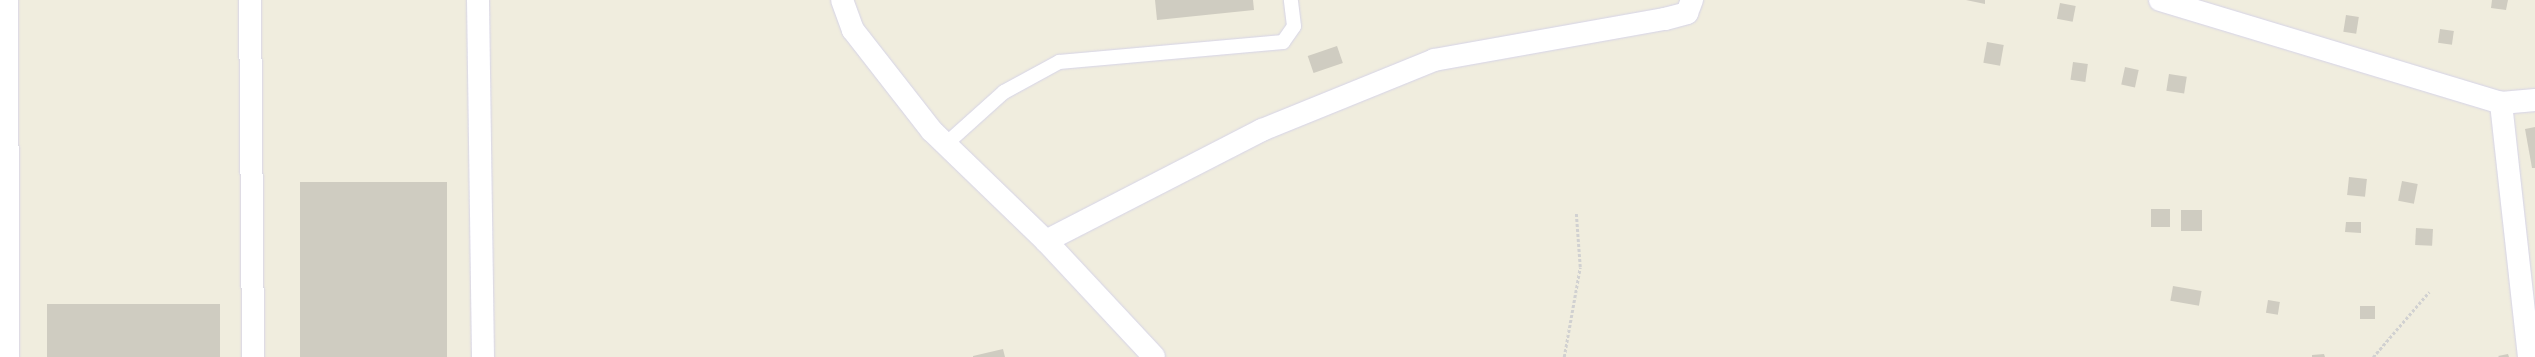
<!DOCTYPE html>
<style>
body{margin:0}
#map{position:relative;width:2535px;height:357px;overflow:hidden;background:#f0edde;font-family:Jost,sans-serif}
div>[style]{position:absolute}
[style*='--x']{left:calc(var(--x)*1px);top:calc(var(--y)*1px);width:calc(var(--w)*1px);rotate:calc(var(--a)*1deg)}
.building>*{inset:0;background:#cfccc1;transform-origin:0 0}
.path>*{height:2.5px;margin-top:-1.25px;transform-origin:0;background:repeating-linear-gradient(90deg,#d1d1d1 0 3px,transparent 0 5px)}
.roads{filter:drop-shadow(0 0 1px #d5d3e7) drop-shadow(0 0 1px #d5d3e7)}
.lane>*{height:14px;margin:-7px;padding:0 7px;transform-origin:7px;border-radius:7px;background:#fff}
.street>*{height:22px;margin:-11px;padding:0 11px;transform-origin:11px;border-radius:11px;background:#fff}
.secondary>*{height:22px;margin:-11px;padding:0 11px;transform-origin:11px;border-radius:11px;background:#fff}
span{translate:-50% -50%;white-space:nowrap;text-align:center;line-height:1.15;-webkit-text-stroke:3px #fff;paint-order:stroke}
</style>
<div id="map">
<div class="building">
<div style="clip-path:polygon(1155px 0,1253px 0,1254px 10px,1157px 20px)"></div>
<div style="clip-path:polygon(1966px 0,1985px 0,1985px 4px)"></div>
<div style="clip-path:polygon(2492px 0,2508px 0,2506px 10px,2491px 8px)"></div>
<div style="left:2060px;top:3px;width:16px;height:16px;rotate:11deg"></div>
<div style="left:2346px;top:15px;width:13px;height:17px;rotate:9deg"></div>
<div style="left:2440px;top:29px;width:14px;height:14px;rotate:8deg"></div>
<div style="left:1987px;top:42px;width:17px;height:21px;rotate:10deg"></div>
<div style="left:1337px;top:46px;width:18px;height:31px;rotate:71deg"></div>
<div style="left:2073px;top:62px;width:15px;height:18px;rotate:8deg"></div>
<div style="left:2125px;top:67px;width:14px;height:18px;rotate:12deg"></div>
<div style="left:2169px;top:74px;width:18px;height:17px;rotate:9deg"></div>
<div style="clip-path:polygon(2535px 127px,2535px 168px,2532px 168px,2525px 129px)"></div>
<div style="left:2349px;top:177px;width:18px;height:18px;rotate:6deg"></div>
<div style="left:2402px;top:181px;width:16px;height:20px;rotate:11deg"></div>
<div style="left:300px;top:182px;width:147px;height:175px"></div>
<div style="left:2151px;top:209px;width:19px;height:18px"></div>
<div style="left:2181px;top:210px;width:21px;height:21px"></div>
<div style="clip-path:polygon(2346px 222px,2361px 222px,2361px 233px,2345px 232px)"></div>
<div style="left:2416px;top:228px;width:17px;height:17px;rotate:3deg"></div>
<div style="left:2173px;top:286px;width:29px;height:15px;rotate:10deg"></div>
<div style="left:2268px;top:300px;width:12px;height:13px;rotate:9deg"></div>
<div style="left:220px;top:304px;width:53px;height:173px;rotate:90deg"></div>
<div style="left:2360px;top:306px;width:15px;height:13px"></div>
<div style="clip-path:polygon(1003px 349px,1005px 357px,973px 357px,973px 356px)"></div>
<div style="clip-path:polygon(2324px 354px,2325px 357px,2312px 357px,2312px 355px)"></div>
<div style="clip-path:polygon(2508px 354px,2509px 357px,2499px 357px,2498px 356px)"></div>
</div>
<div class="path">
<div style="--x:1564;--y:357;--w:91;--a:-79.9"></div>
<div style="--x:1580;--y:267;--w:54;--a:-94.2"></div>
<div style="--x:2373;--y:357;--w:86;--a:-49.3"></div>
</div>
<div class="roads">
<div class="lane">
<div style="--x:946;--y:144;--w:78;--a:-41.9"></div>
<div style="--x:1004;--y:92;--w:63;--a:-28.6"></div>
<div style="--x:1059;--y:62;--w:225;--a:-5.1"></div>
<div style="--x:1283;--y:42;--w:19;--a:-55"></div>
<div style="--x:1294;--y:26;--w:26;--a:-97"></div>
</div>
<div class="street">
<div style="--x:7;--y:0;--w:357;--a:89.8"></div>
<div style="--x:250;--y:0;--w:357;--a:89.5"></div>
<div style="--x:478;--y:0;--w:357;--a:89.2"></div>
<div style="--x:2160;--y:0;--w:356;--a:16.8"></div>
<div style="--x:1046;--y:241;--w:243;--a:-27.2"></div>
<div style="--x:1262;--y:130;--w:186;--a:-22.1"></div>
<div style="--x:1434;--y:60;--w:235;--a:-10.1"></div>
<div style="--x:1665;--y:19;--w:23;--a:-15"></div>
<div style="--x:1687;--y:13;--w:14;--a:-69"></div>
<div style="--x:2529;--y:357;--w:256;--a:-96.3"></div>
<div style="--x:2501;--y:103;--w:34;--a:-5"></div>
</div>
<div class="secondary">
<div style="--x:842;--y:0;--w:32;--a:70"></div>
<div style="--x:853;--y:30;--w:128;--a:52"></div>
<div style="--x:932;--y:131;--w:158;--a:44"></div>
<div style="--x:1046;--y:241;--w:158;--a:47"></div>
</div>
</div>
</div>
